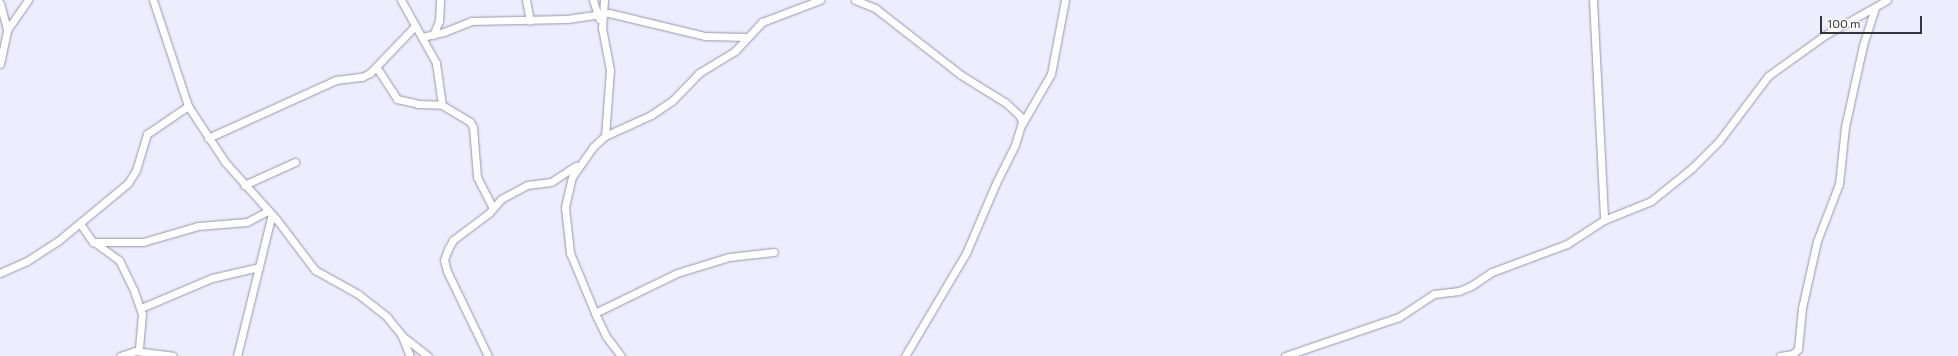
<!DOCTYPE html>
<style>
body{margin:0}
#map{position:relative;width:1958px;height:356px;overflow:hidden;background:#ededfd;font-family:Commissioner,sans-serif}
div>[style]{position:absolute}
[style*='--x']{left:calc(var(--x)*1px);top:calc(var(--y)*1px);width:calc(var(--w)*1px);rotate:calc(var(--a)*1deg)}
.roads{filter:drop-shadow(0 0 1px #9696a9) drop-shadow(0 0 1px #9696a9)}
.minor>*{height:7px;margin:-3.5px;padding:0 3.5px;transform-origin:3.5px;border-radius:3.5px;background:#fff}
span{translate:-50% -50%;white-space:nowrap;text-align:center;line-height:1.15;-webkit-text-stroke:3px #fcfcfc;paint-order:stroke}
.scale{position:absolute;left:1820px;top:16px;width:102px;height:18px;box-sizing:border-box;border:2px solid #34343c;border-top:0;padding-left:5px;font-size:12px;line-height:14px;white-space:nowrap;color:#34343c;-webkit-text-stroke:3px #fcfcfc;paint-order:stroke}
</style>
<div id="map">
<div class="roads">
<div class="minor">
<div style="--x:153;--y:0;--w:112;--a:71.7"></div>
<div style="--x:188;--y:106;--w:67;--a:56.5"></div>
<div style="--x:225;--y:162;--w:78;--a:48.1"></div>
<div style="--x:277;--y:220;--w:63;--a:52.8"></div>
<div style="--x:315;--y:270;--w:49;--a:29.2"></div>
<div style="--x:358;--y:294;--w:37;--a:38"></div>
<div style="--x:387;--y:317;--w:22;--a:51"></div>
<div style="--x:401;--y:334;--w:24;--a:68"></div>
<div style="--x:401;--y:0;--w:72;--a:60.9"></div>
<div style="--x:436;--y:63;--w:42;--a:81.9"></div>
<div style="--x:442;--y:105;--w:33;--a:31"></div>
<div style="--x:470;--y:122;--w:6;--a:59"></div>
<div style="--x:473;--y:127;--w:50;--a:85.4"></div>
<div style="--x:477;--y:177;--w:35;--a:63"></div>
<div style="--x:526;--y:0;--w:21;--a:79"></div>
<div style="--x:593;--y:0;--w:20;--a:72"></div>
<div style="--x:604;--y:0;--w:28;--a:94"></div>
<div style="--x:602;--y:28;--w:43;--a:79.2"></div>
<div style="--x:610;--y:70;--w:66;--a:94.3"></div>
<div style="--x:855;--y:0;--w:22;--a:22"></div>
<div style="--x:875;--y:8;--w:109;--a:37.9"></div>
<div style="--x:961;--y:75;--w:53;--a:31.9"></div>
<div style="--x:1006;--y:103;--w:19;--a:43"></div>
<div style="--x:1020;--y:116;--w:6;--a:72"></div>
<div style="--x:1022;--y:122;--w:24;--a:107"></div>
<div style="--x:1015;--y:145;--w:42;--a:116.6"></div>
<div style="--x:996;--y:183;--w:76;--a:113.2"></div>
<div style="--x:966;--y:253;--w:120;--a:120.6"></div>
<div style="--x:1593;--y:0;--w:220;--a:87.1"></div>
<div style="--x:0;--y:3;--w:28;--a:75"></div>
<div style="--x:433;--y:35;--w:15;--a:-67"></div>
<div style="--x:439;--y:21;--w:21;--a:-87"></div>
<div style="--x:422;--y:37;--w:23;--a:-13"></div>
<div style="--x:444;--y:32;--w:29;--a:-22"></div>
<div style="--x:471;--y:21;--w:96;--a:-1.2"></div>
<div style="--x:567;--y:19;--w:42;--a:-8.1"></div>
<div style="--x:609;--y:13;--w:99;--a:13.5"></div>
<div style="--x:705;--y:36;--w:42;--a:1.4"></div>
<div style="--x:0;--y:64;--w:35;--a:-78"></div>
<div style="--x:7;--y:30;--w:37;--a:-55"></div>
<div style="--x:377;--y:68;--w:37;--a:57"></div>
<div style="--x:397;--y:99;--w:22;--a:13"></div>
<div style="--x:418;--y:104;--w:24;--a:2"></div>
<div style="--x:1022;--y:124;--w:58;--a:-59.9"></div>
<div style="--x:1051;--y:74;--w:75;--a:-79.3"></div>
<div style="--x:208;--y:138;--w:141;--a:-24.4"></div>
<div style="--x:336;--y:80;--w:26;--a:-7"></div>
<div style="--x:362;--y:77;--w:9;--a:-27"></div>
<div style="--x:370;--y:73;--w:64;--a:-46.3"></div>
<div style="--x:244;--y:185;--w:56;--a:-24.3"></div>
<div style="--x:81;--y:225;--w:21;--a:55"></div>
<div style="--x:93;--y:242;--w:50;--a:0"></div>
<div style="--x:143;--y:242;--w:57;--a:-16.2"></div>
<div style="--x:198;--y:226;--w:49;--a:-4.7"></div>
<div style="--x:247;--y:222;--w:24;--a:-28"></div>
<div style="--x:94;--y:242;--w:31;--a:36"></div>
<div style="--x:119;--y:260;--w:34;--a:64"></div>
<div style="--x:134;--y:291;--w:24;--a:71"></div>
<div style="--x:142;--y:314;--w:37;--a:95"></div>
<div style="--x:0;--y:273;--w:30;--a:-24"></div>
<div style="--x:27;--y:261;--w:37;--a:-33"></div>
<div style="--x:58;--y:241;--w:91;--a:-39.6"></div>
<div style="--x:128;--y:183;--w:15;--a:-58"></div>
<div style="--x:136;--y:170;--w:38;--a:-73"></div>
<div style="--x:147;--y:134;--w:50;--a:-34.3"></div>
<div style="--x:141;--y:308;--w:77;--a:-22.9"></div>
<div style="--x:212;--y:278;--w:48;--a:-13.2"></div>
<div style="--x:595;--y:313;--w:91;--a:-26"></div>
<div style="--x:677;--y:273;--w:54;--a:-17.1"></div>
<div style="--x:729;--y:257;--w:45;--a:-6.3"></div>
<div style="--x:401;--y:335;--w:34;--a:38"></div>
<div style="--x:120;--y:356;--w:16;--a:-18"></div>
<div style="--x:135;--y:351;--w:38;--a:7"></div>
<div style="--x:237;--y:356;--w:146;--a:-76.2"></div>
<div style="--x:488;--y:356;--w:94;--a:-115.8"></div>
<div style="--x:447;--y:271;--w:11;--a:-105"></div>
<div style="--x:444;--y:260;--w:12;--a:-70"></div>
<div style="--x:448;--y:249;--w:10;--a:-61"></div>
<div style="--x:453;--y:240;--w:45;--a:-36.9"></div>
<div style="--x:489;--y:213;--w:18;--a:-49"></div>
<div style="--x:501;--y:199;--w:30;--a:-28"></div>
<div style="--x:527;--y:185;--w:24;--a:-7"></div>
<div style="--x:551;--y:182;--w:30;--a:-33"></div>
<div style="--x:621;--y:356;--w:25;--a:-127"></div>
<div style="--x:606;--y:336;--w:25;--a:-116"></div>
<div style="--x:595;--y:313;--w:65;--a:-112.6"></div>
<div style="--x:570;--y:253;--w:46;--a:-96.2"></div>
<div style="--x:565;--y:207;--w:31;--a:-77"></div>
<div style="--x:572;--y:177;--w:37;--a:-55"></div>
<div style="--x:593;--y:147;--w:16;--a:-43"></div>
<div style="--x:605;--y:136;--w:51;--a:-24.5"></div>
<div style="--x:651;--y:115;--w:25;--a:-34"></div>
<div style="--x:672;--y:101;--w:39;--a:-46"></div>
<div style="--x:699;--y:73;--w:42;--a:-31.4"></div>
<div style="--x:735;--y:51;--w:40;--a:-47"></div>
<div style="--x:762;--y:22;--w:62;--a:-20.8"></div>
<div style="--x:1285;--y:356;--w:120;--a:-18.9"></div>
<div style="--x:1399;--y:317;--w:42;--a:-33.3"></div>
<div style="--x:1434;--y:294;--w:25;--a:-7"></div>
<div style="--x:1459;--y:291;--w:13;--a:-23"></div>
<div style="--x:1471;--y:286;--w:25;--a:-34"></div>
<div style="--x:1492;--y:272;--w:80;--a:-20.5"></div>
<div style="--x:1567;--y:244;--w:44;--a:-33"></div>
<div style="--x:1604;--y:220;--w:51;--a:-22"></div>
<div style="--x:1651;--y:201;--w:53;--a:-38.8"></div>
<div style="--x:1692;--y:168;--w:38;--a:-45"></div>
<div style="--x:1719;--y:141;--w:81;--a:-53"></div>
<div style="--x:1768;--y:76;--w:70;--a:-35.7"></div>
<div style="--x:1825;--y:35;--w:71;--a:-29.4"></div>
<div style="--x:1780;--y:356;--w:13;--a:-9"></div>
<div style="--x:1793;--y:354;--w:7;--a:-45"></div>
<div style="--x:1798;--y:349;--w:41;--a:-84.4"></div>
<div style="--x:1802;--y:308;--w:69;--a:-77.4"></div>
<div style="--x:1817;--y:241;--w:61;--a:-68.9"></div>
<div style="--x:1839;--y:184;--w:57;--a:-84"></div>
<div style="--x:1845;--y:127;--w:84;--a:-77.6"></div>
<div style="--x:1863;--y:45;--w:39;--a:-72"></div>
</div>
</div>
<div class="scale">100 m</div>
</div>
